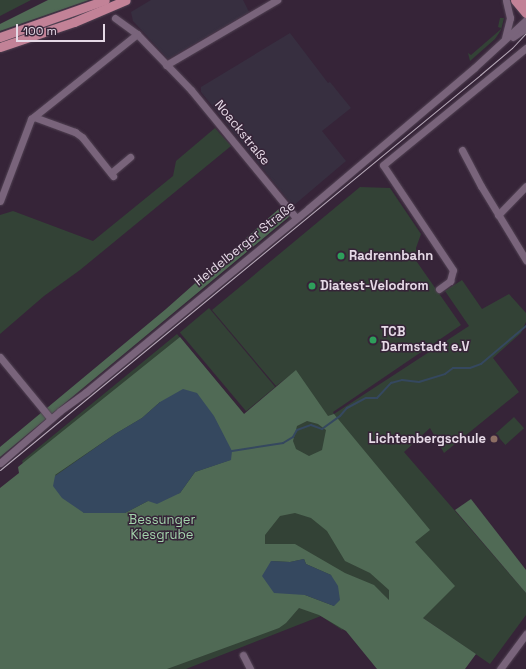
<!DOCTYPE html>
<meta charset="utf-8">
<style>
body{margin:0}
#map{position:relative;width:526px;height:669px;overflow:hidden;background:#362438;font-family:"Space Grotesk",sans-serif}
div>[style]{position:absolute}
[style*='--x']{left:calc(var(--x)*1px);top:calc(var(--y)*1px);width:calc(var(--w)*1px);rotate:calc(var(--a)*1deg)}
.industrial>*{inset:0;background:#372f40}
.green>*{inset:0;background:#334236;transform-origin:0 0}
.forest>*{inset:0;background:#506a55}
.water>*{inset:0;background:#35485f}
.stream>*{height:2px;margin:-1px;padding:0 1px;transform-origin:1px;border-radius:1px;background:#35485f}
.roads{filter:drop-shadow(0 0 1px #514253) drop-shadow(0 0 1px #514253)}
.minor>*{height:7px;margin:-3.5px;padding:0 3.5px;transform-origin:3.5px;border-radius:3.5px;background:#79647b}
.major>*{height:9px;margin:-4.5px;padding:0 4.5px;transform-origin:4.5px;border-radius:4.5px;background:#c28297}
.tram>*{height:1px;margin:-0.5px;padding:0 0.5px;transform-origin:0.5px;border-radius:0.5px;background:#b7aab9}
.dots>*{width:11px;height:11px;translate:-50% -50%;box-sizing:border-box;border:2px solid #362438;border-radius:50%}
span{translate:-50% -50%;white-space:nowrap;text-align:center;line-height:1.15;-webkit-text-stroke:3px #362438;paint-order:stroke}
.street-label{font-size:13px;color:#e5d9e6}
.poi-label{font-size:13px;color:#e5d9e6;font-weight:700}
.left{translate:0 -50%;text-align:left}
.right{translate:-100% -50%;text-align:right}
.park-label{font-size:13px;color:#a2d3ab}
.scale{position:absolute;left:16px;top:24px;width:89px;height:18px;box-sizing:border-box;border:2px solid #e5d9e6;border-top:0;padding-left:5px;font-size:12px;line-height:14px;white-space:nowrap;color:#e5d9e6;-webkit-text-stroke:3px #362438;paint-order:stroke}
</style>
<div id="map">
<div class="industrial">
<div style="clip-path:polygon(151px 0,243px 0,249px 12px,168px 59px,133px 21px,131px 12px)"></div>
<div style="clip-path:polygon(290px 33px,328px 83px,330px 82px,351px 108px,322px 131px,346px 161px,293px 206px,201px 92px,201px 87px)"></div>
</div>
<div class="green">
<div style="clip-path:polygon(0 0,31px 0,0 16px)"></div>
<div style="clip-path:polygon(500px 18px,504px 18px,501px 30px,495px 39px,470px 61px,468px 53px,471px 55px,500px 30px,501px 28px,498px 27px)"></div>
<div style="clip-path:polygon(215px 128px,231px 146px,80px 270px,44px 296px,0 334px,0 215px,13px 211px,93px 241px,173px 176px,176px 161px)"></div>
<div style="clip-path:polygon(360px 187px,390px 188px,421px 234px,416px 248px,417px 262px,461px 325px,333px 412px,334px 414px,469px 326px,445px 291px,462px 280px,482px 309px,509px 294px,526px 313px,526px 322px,521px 333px,493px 358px,519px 392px,444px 453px,430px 428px,404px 452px,526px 593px,526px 615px,490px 664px,423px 618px,386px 587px,390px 590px,389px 601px,381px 592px,342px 630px,321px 616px,186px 669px,103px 669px,22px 461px,177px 334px,245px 415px,296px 371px,276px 386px,212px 310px)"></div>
<div style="left:209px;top:308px;width:103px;height:38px;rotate:50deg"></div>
<div style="left:514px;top:417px;width:15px;height:25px;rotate:48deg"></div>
</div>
<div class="forest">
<div style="clip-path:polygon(48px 0,89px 0,0 31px,0 24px)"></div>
<div style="clip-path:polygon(281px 207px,290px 216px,0 457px,0 447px,166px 309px)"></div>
<div style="clip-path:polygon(evenodd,180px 337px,244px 414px,296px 370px,328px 416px,334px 414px,430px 530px,415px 542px,455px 586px,423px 618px,476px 654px,465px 669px,377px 669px,346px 631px,319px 615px,299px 608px,286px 623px,279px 628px,167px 669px,0 669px,0 488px,19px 473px,18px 467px,180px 337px,160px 402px,230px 460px,195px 472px,180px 493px,148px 501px,125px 513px,84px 513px,55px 475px,115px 434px,142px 418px,160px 402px,180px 337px,307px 421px,318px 424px,326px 430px,322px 450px,309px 456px,296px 449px,293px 441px,297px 426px,307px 421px,180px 337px,295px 513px,311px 518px,327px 531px,345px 561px,370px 573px,389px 590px,389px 600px,374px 585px,345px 573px,295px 544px,265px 544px,265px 535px,280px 516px,295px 513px,180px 337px,304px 559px,306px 564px,331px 575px,334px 606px,305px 595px,271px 561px,290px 562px,304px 559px)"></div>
<div style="clip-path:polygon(471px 499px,526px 570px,526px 593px,455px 510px)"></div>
</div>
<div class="water">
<div style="clip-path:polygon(183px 389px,197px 393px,214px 416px,232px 451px,231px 460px,195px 472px,180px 493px,157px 504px,148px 501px,125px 513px,84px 513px,62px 498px,53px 486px,55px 476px,115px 434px,142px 418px,160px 402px)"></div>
<div style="clip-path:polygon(304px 559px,306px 564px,331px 575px,338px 586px,340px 600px,334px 606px,305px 595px,274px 593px,262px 576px,271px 561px,290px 562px)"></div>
</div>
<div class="stream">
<div style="--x:232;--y:451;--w:52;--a:-8.9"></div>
<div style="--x:283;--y:443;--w:12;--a:-31"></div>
<div style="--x:293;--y:437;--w:8;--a:-60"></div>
<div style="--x:297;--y:430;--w:15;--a:-20"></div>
<div style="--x:311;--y:425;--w:12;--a:20"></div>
<div style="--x:322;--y:429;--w:22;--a:-36"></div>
<div style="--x:340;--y:416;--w:11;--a:-49"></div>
<div style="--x:347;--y:408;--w:21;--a:-28"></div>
<div style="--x:366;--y:398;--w:11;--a:0"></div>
<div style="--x:377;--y:398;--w:21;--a:-47"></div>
<div style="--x:391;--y:383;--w:11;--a:-15"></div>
<div style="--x:402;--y:380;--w:17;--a:7"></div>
<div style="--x:419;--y:382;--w:27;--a:-17"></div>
<div style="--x:445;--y:374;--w:10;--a:-37"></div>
<div style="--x:453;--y:368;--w:17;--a:0"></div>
<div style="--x:470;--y:368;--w:12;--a:-20"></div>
<div style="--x:481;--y:364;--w:59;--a:-40.2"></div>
</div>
<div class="roads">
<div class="minor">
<div style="--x:115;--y:18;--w:27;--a:36"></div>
<div style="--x:137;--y:34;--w:78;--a:46"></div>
<div style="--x:191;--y:90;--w:166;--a:50.6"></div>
<div style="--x:513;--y:37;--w:16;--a:-35"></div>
<div style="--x:505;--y:38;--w:21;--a:-76"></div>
<div style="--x:510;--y:18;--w:18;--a:-103"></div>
<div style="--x:166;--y:65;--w:129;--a:-30.4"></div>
<div style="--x:34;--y:117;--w:44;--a:20.1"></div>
<div style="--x:75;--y:132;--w:9;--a:36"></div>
<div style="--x:82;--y:137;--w:50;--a:51.5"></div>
<div style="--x:462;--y:150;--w:41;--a:62.2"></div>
<div style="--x:481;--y:186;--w:87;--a:58.7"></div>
<div style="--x:111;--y:173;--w:25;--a:-40"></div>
<div style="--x:0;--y:201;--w:88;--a:-69.3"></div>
<div style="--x:31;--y:119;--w:136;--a:-38.7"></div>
<div style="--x:498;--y:215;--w:40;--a:-46"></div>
<div style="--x:439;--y:289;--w:14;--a:-36"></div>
<div style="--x:450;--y:281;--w:11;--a:-75"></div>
<div style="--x:453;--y:270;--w:126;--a:-123.7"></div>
<div style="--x:383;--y:165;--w:185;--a:-39.3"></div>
<div style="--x:0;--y:357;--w:80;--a:50.6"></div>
<div style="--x:0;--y:463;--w:79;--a:-40.9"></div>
<div style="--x:60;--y:411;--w:32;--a:-36"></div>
<div style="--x:86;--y:392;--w:289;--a:-39.5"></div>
<div style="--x:309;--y:208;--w:216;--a:-40.3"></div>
<div style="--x:474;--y:68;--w:71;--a:-42.7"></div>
<div style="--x:243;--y:655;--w:16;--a:63"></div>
<div style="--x:500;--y:669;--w:44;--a:-53.4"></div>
</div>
<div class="major">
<div style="--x:515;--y:0;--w:17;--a:50"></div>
<div style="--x:524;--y:0;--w:3;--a:45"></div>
<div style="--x:0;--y:37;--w:111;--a:-19.4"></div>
<div style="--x:0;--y:47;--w:78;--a:-18.7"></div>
<div style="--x:74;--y:22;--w:56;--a:-22.9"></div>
</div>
</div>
<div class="tram">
<div style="--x:0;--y:470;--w:622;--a:-39.45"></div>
<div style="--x:480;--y:75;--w:42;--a:-40.2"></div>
<div style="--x:512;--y:48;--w:21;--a:-47"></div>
</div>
<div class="dots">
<div style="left:341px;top:256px;background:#2e9e5b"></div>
<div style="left:312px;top:286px;background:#2e9e5b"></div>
<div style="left:373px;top:340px;background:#2e9e5b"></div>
<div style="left:494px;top:439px;background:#8d6e63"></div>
</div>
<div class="street-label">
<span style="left:242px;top:133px;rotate:51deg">Noackstraße</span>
<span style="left:245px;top:244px;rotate:-39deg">Heidelberger Straße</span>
</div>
<div class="poi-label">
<span class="left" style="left:349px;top:256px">Radrennbahn</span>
<span class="left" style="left:320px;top:286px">Diatest-Velodrom</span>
<span class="left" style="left:381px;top:340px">TCB<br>Darmstadt e.V</span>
<span class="right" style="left:486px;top:439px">Lichtenbergschule</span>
</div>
<div class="park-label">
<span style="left:162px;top:528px">Bessunger<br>Kiesgrube</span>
</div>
<div class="scale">100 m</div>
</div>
